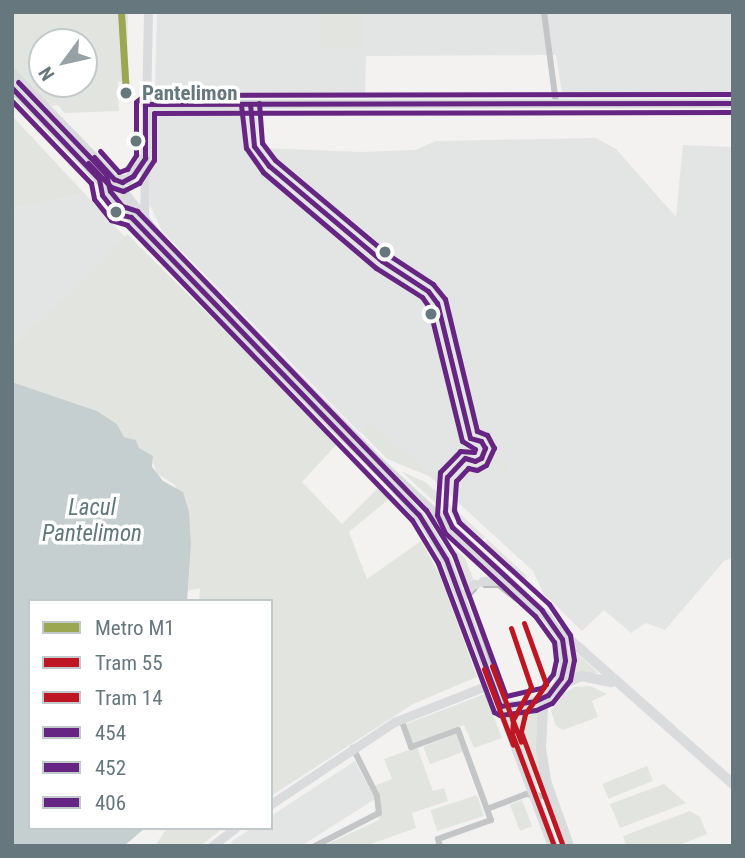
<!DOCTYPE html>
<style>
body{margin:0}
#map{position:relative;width:745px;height:858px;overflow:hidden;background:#f3f2f1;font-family:"Roboto Condensed",sans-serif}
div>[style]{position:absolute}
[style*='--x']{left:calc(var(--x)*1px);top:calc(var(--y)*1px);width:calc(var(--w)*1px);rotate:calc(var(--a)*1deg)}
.built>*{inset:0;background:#e3e4e4}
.green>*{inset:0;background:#e2e4df;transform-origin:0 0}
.water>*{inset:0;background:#c5cfcf}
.street>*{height:6px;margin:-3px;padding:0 3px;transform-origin:3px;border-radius:3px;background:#c3c5c6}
.secondary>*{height:9px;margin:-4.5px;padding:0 4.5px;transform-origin:4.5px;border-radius:4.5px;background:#dadbdc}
.primary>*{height:10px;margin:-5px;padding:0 5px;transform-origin:5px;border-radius:5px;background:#dadbdc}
.tram>*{height:2px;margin:-1px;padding:0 1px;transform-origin:1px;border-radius:1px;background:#babcbc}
.bus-1>*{height:5px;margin:-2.5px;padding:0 2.5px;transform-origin:2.5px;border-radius:2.5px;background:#662483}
.bus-2>*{height:5px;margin:-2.5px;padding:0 2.5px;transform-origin:2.5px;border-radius:2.5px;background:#662483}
.bus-3>*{height:5px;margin:-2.5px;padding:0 2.5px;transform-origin:2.5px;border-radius:2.5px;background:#662483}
.tram-1>*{height:5px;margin:-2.5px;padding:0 2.5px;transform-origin:2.5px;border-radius:2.5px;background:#be1622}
.tram-2>*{height:5px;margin:-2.5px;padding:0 2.5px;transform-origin:2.5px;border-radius:2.5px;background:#be1622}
.metro-1>*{height:7px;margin:-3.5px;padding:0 3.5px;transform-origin:3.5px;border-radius:3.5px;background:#9ca752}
.dots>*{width:19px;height:19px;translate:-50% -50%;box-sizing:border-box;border:4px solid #fff;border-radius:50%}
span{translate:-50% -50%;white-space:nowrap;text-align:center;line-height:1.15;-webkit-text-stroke:7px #fff;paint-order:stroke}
.stop-label{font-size:21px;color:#66777e;font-weight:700}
.left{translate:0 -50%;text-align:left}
.water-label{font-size:23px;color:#62797b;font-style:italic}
.frame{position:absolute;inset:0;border:14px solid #66777e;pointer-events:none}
.legend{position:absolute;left:28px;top:599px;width:245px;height:231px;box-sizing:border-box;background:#fff;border:2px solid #c2c9cb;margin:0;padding:9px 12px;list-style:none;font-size:21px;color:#66777e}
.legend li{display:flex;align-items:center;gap:14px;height:35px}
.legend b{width:35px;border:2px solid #c2c9cb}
.north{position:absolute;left:28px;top:28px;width:70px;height:70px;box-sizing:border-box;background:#fff;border:2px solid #c2c9cb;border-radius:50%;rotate:237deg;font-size:19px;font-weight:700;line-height:28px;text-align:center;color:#66777e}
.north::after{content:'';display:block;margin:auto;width:24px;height:32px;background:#97a2a6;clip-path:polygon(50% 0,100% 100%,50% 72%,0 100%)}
</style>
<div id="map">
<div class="built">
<div style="clip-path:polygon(157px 12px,733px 12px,733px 92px,562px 94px,556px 55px,366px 56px,365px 95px,163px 97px,155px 90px)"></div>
<div style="clip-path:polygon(257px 107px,258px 145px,263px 148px,360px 152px,415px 150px,436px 141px,596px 138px,616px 149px,676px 217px,683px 145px,733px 147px,733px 557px,724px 561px,665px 630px,646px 623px,631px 633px,604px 610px,582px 631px,543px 593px,533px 571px,371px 423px,360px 433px,162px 231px,150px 205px,150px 108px)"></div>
<div style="clip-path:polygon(85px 194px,125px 237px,12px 346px,12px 209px)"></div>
<div style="clip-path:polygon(355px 761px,375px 799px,301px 846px,233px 846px,231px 842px,252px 828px,271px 828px,271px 816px)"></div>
</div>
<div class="green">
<div style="clip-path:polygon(evenodd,12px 12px,128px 12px,127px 81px,118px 82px,119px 111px,64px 113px,58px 105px,50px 106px,12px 67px,12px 12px,42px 42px,84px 42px,84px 84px,42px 84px,42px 42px)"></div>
<div style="left:319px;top:12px;width:44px;height:37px"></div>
<div style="clip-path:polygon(12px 116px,14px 118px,85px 194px,12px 209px)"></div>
<div style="clip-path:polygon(127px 234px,338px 443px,302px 482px,342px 524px,379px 487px,390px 498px,349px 532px,367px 579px,421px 541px,440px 576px,477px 677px,413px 704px,271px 796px,271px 601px,199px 601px,200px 588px,188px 591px,191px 545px,175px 485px,156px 473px,152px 456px,139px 448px,136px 440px,124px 437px,117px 424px,97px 411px,12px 382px,12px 346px)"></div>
<div style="clip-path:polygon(466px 408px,470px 408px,474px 422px,493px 441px,496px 457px,509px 470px,507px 474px,492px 459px,484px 437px,471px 426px)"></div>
<div style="clip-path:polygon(459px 410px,465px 434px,457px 445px,458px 456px,434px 478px,387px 459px,361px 432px,371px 421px,427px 472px,438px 474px,453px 458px,456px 442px,462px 433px,456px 411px)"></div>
<div style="clip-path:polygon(401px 471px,425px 482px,440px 495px,442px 509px)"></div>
<div style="clip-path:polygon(447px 502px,485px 537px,481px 542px,452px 517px)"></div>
<div style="left:487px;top:539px;width:54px;height:6px;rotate:43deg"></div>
<div style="clip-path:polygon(456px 550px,465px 558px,474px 581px,462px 588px,452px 554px)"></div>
<div style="clip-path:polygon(569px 646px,598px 673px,567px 676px)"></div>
<div style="clip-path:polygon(590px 686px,607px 694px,592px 701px,598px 717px,563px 730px,556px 726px,551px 711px,564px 693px,574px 687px)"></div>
<div style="clip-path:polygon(485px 694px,502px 738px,474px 748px,464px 725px,413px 744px,406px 724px)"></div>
<div style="clip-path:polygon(541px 704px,543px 784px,534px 784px,504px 712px,520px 712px)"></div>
<div style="left:456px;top:734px;width:19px;height:35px;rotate:69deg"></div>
<div style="clip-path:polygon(417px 747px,433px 791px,444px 788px,448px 801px,412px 813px,416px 828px,365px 846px,323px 846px,379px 820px,381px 802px,374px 786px,392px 779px,384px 759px)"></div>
<div style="left:647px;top:766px;width:16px;height:48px;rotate:68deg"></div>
<div style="clip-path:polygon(664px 784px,686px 803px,620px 828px,610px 804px)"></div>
<div style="left:477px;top:795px;width:22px;height:49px;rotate:72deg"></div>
<div style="left:522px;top:800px;width:28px;height:13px;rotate:69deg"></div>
<div style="clip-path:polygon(690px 811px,700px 817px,707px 834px,677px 846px,626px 846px,623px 836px)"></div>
<div style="clip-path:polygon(167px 828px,223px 828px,200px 846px,155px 846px)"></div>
</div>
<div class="water">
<div style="clip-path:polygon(12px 382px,97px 411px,117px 424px,124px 437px,136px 440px,139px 448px,153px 456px,152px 467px,163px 481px,183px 492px,189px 512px,191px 545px,187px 601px,30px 601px,30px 828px,145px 828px,124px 846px,12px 846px)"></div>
</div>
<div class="street">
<div style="--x:544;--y:12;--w:92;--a:82.5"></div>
<div style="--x:401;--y:719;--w:30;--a:70"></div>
<div style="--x:411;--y:747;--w:50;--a:-19.9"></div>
<div style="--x:458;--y:730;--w:96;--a:69.9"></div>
<div style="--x:491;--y:820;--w:56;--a:160.3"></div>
<div style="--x:438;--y:839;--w:7;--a:74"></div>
<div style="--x:487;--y:809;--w:42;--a:-21"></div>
<div style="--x:526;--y:794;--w:26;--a:7"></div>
<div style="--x:315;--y:846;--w:72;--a:-27.3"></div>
<div style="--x:379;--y:813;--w:17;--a:-97"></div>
<div style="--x:377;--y:796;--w:54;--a:-116.6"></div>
</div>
<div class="secondary">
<div style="--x:145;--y:104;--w:588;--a:-0.1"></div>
<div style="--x:144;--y:218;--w:206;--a:-88.9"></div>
<div style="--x:271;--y:804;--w:148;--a:-33.7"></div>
<div style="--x:394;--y:722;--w:104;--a:-21.4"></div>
<div style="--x:212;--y:846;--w:29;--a:-38"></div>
</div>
<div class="primary">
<div style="--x:12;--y:73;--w:138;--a:45.9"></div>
<div style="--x:108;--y:172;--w:85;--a:52.2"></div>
<div style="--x:160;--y:239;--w:313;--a:45.5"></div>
<div style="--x:379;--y:462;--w:230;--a:42.7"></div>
<div style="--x:548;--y:618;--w:25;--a:56"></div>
<div style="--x:562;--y:639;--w:27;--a:84"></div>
<div style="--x:565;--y:666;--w:21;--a:109"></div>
<div style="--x:558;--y:686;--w:13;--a:138"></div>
<div style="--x:548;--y:695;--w:14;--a:111"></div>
<div style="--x:543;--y:708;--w:40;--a:92.9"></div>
<div style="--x:541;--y:748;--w:33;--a:81"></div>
<div style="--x:546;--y:781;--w:69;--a:70.5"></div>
<div style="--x:12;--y:88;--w:103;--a:45.8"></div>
<div style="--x:84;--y:162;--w:123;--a:49.3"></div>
<div style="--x:164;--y:255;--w:328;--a:45.2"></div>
<div style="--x:395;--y:488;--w:48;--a:50"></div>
<div style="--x:426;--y:525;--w:39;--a:60"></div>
<div style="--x:446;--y:559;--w:306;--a:69.6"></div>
<div style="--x:114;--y:179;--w:14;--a:4"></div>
<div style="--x:128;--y:180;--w:28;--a:-52"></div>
<div style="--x:483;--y:582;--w:14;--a:-4"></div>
<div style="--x:497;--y:581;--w:16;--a:15"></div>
<div style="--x:461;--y:599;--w:20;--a:-45"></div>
<div style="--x:560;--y:631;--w:231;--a:41.5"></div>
<div style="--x:558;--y:686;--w:26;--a:-23"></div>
<div style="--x:582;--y:676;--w:30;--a:12"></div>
<div style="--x:500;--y:706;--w:27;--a:-2"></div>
<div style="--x:527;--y:705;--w:23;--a:-25"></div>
</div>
<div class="tram">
<div style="--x:484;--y:587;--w:14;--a:0"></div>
<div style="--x:498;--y:587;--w:23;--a:38"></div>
<div style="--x:476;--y:590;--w:7;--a:135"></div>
<div style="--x:471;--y:595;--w:10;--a:90"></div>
<div style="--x:471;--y:605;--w:65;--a:71"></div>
</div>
<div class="bus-1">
<div style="--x:12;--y:88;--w:126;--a:46.3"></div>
<div style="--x:99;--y:179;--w:16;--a:79"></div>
<div style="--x:102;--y:195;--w:24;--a:52"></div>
<div style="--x:117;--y:214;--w:14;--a:12"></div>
<div style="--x:131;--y:217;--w:414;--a:46"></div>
<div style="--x:419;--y:515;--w:52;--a:58.5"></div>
<div style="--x:446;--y:559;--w:157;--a:69.8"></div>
<div style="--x:500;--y:706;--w:35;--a:-8"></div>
<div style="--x:535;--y:701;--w:14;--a:-25"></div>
<div style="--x:548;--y:695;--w:21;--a:-53"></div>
<div style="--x:561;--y:678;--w:18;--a:-77"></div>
<div style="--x:565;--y:660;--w:21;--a:-98"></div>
<div style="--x:562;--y:639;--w:35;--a:-125"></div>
<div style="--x:542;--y:610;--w:122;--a:-137.3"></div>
<div style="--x:452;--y:527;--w:17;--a:-115"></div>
<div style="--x:445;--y:512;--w:35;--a:-87"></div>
<div style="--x:447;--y:477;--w:26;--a:-47"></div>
<div style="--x:465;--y:458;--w:10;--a:17"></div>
<div style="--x:475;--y:461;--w:7;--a:-27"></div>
<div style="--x:481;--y:458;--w:11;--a:-68"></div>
<div style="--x:485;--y:448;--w:8;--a:-120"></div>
<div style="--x:481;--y:441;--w:11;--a:-165"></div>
<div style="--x:470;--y:438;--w:139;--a:-103.7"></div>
<div style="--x:437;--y:303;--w:15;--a:-127"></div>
<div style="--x:428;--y:291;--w:55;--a:-146.9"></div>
<div style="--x:382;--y:261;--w:148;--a:-139.9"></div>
<div style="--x:269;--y:166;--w:25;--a:-127"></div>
<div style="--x:254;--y:146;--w:42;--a:-95.4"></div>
<div style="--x:94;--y:157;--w:30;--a:48"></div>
<div style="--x:114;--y:179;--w:9;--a:21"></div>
<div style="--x:122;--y:182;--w:13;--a:-29"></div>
<div style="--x:133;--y:176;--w:22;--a:-56"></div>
<div style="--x:145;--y:158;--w:54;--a:-90"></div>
<div style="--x:145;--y:104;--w:588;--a:-0.1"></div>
</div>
<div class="bus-2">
<div style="--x:12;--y:101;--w:114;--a:46.1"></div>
<div style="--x:91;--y:183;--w:16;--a:79"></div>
<div style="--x:94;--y:199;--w:27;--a:51"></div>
<div style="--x:111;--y:220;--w:17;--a:17"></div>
<div style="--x:127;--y:225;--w:410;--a:46"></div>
<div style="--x:412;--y:520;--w:50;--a:58.8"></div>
<div style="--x:438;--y:563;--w:159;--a:69.4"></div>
<div style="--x:494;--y:712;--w:7;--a:27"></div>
<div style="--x:500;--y:715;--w:36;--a:-8"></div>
<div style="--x:536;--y:710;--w:17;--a:-24"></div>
<div style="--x:552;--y:703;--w:29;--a:-52"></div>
<div style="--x:570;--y:680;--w:20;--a:-79"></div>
<div style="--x:574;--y:660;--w:25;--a:-99"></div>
<div style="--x:570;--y:635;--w:37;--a:-124"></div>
<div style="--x:549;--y:604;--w:122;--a:-137.7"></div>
<div style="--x:459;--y:522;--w:13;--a:-113"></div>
<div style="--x:454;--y:510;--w:29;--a:-86"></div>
<div style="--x:456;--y:481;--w:18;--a:-47"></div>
<div style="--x:468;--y:468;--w:9;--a:13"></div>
<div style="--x:477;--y:470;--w:10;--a:-29"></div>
<div style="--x:486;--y:465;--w:19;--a:-65"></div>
<div style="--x:494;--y:448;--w:15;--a:-118"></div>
<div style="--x:487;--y:435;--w:11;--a:-158"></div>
<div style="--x:477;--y:431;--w:136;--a:-103.6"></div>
<div style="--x:445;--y:299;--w:19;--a:-129"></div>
<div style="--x:433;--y:284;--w:55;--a:-146.9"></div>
<div style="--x:387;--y:254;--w:146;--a:-140"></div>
<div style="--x:275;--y:160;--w:21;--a:-127"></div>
<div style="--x:262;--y:143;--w:40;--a:-94.3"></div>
<div style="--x:88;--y:163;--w:33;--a:46"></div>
<div style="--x:111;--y:187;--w:13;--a:18"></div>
<div style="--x:123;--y:191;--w:18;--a:-27"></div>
<div style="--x:139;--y:183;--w:27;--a:-57"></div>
<div style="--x:154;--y:160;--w:47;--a:-90"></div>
<div style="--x:154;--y:113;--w:579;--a:-0.1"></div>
</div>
<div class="bus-3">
<div style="--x:18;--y:82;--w:127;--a:46.3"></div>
<div style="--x:106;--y:174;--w:17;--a:77"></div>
<div style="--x:110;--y:191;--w:19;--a:51"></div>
<div style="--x:122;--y:206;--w:16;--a:18"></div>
<div style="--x:137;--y:211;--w:416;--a:46"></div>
<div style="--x:426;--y:510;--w:53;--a:58.1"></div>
<div style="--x:454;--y:555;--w:150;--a:69.8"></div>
<div style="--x:506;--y:696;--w:37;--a:-13"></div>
<div style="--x:542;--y:688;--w:18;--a:-52"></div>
<div style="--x:553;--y:674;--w:14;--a:-78"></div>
<div style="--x:556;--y:660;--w:18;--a:-96"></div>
<div style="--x:554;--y:642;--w:32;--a:-126"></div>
<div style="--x:535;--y:616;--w:122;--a:-137.3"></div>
<div style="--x:445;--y:533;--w:20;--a:-114"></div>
<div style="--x:437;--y:515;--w:43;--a:-86"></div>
<div style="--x:440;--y:472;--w:29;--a:-46"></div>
<div style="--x:460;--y:451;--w:14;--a:4"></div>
<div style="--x:474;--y:452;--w:3;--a:-72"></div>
<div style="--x:475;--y:449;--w:15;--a:-148"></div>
<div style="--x:462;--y:441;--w:138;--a:-103.8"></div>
<div style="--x:429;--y:307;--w:12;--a:-125"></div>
<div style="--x:422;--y:297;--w:54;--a:-147.8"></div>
<div style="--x:376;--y:268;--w:148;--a:-139.7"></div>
<div style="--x:263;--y:172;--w:29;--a:-125"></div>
<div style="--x:246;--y:148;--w:43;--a:-96.6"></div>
<div style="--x:100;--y:151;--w:28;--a:48"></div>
<div style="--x:119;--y:172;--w:9;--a:-21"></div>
<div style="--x:127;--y:169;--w:17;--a:-57"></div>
<div style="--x:136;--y:155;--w:53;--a:-90"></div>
<div style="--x:136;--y:102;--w:11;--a:-41"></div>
<div style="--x:144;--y:95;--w:589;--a:-0.1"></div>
</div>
<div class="tram-1">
<div style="--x:524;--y:623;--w:65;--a:70.2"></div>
<div style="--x:546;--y:684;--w:37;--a:125"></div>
<div style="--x:525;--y:714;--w:18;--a:103"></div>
<div style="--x:521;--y:732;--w:121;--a:69.8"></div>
<div style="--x:492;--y:666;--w:81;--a:69.1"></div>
</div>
<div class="tram-2">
<div style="--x:511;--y:628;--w:62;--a:71.3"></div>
<div style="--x:531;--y:687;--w:38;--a:119"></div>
<div style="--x:513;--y:720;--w:14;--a:94"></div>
<div style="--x:512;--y:734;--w:120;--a:69.4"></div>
<div style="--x:484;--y:669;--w:81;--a:69.1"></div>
</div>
<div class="metro-1">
<div style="--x:121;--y:12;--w:81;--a:86.5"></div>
</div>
<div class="dots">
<div style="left:126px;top:93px;background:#66777e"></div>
<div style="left:136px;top:141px;background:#66777e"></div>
<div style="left:116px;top:212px;background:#66777e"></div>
<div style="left:385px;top:252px;background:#66777e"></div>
<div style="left:431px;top:314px;background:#66777e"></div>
</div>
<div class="stop-label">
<span class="left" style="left:142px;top:93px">Pantelimon</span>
</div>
<div class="water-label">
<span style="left:92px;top:521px">Lacul<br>Pantelimon</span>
</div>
<div class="frame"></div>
<ul class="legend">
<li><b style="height:9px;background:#9ca752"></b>Metro M1</li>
<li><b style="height:9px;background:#be1622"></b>Tram 55</li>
<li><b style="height:9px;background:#be1622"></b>Tram 14</li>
<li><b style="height:9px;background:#662483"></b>454</li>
<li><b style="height:9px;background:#662483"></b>452</li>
<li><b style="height:9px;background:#662483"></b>406</li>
</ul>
<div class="north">N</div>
</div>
